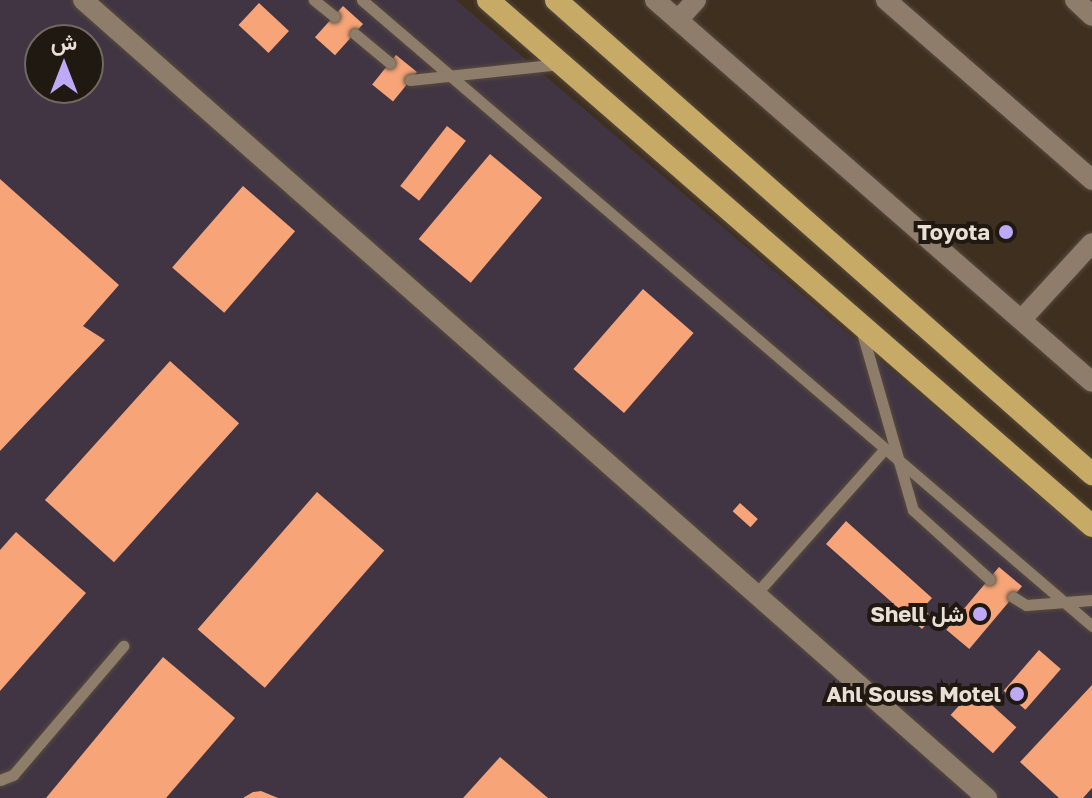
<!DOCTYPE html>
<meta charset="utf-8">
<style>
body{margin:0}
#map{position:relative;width:1092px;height:798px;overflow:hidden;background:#3e2f1f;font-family:"Golos Text",Vazirmatn,sans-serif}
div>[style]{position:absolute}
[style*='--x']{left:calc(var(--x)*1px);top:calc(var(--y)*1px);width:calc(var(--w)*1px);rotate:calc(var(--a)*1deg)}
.industrial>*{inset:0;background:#413544}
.building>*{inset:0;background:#f6a478;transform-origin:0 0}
.roads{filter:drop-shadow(0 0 2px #574b3e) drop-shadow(0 0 2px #574b3e)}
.service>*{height:11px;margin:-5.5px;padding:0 5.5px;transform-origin:5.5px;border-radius:5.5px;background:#8e7d6b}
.minor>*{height:20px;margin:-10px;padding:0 10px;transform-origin:10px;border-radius:10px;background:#8e7d6b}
.trunk>*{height:22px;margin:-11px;padding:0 11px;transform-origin:11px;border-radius:11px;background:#c8aa67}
.dots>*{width:22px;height:22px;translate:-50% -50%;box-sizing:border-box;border:4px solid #1f1912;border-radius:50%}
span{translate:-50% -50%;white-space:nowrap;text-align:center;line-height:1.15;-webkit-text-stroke:8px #1f1912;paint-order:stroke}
.poi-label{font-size:22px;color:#e9e0d6;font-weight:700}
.right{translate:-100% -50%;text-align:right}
.north{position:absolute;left:24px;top:24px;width:80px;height:80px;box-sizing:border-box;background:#1f1912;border:2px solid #706960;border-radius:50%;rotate:0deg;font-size:22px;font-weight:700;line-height:32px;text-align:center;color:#e9e0d6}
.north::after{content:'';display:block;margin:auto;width:28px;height:36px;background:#bda9f5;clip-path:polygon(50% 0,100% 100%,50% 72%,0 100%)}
</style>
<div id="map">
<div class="industrial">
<div style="clip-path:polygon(evenodd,0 0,456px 0,1092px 541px,1092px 798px,0 798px,0 0,40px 40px,88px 40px,88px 88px,40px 88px,40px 40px)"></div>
</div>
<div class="building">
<div style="left:259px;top:3px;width:41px;height:30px;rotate:43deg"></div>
<div style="left:343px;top:6px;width:27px;height:42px;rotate:42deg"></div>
<div style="left:396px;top:55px;width:27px;height:38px;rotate:39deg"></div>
<div style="left:447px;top:126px;width:24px;height:76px;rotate:38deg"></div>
<div style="left:490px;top:154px;width:68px;height:111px;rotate:40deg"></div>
<div style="clip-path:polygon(0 179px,119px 285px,83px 326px,105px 340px,0 451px)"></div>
<div style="left:243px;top:186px;width:69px;height:108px;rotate:41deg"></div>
<div style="left:643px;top:289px;width:67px;height:106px;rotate:41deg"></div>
<div style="left:170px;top:361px;width:93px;height:187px;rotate:42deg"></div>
<div style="left:317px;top:492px;width:89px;height:182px;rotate:41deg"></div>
<div style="left:740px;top:503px;width:24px;height:11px;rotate:42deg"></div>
<div style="clip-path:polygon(846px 521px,932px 598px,922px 609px,933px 617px,922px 629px,826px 544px)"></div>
<div style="clip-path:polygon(16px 532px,86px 593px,0 691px,0 550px)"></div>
<div style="left:999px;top:567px;width:30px;height:82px;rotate:40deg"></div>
<div style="left:1039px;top:650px;width:29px;height:54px;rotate:41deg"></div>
<div style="clip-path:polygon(163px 657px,235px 718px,166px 798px,46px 798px)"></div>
<div style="clip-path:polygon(1092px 685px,1092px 788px,1083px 798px,1059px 798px,1020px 762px)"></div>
<div style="left:974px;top:689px;width:57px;height:35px;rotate:42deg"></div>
<div style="clip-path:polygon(500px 757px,548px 798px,463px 798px)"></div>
<div style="clip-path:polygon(261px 791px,278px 798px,243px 798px,253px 792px)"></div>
</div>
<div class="roads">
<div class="service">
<div style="--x:314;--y:0;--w:26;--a:39"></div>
<div style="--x:362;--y:0;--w:962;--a:40.61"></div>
<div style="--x:355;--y:34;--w:45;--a:39.6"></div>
<div style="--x:410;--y:80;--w:151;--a:-6.1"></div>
<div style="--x:861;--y:329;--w:188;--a:74"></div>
<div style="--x:913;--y:510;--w:103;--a:42.2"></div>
<div style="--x:755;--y:595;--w:193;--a:-48.4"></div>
<div style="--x:1013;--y:597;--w:15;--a:32"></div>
<div style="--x:1026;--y:605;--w:66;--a:-4.3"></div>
<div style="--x:0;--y:780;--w:14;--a:-21"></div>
<div style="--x:13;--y:775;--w:170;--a:-49.5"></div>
</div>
<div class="minor">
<div style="--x:83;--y:0;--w:1206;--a:41.44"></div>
<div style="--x:655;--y:0;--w:580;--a:41.16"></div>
<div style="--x:886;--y:0;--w:274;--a:41.1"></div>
<div style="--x:1075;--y:0;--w:23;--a:43"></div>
<div style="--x:678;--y:20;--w:27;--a:-48"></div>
<div style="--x:1022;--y:319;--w:103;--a:-47.4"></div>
</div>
<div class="trunk">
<div style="--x:488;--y:0;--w:801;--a:41.05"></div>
<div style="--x:556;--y:0;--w:716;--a:41.49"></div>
</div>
</div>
<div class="dots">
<div style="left:1006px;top:232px;background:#bda9f5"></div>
<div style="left:980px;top:614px;background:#bda9f5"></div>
<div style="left:1017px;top:694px;background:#bda9f5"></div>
</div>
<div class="poi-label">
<span class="right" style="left:990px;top:232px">Toyota</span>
<span class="right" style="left:964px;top:614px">Shell شل</span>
<span class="right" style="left:1001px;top:694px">Ahl Souss Motel</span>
</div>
<div class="north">ش</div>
</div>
